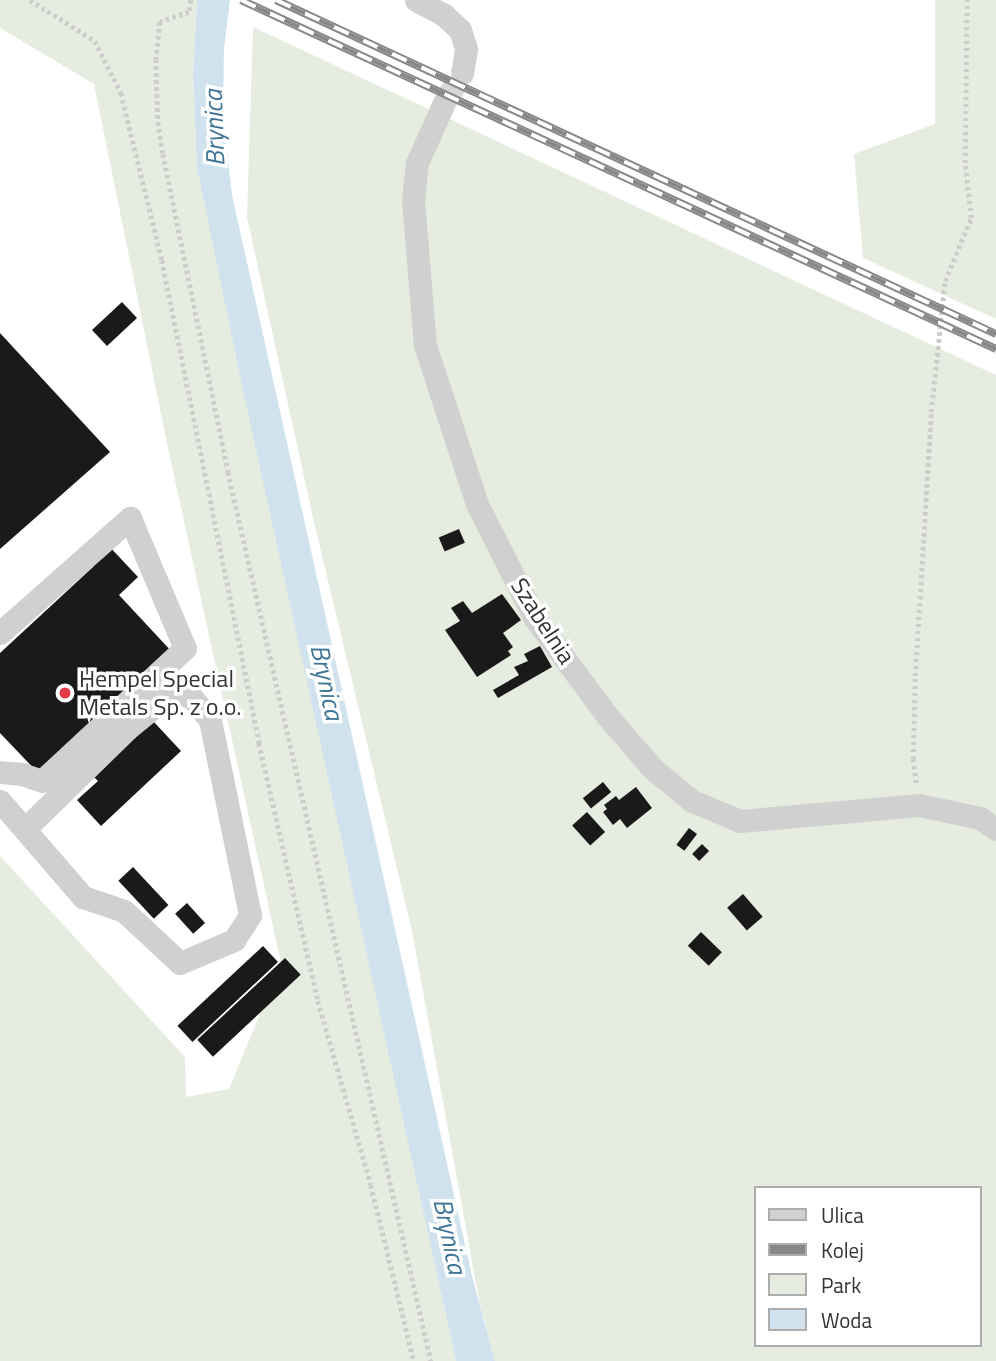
<!DOCTYPE html>
<style>
body{margin:0}
#map{position:relative;width:996px;height:1361px;overflow:hidden;background:#fff;font-family:"Titillium Web",sans-serif}
div>[style]{position:absolute}
[style*='--x']{left:calc(var(--x)*1px);top:calc(var(--y)*1px);width:calc(var(--w)*1px);rotate:calc(var(--a)*1deg)}
.green>*{inset:0;background:#e6ecdf}
.water>*{inset:0;background:#cfe2ee}
.building>*{inset:0;background:#1a1a1a;transform-origin:0 0}
.minor-tunnel>*{height:23px;margin-top:-11.5px;transform-origin:0;background:repeating-linear-gradient(90deg,#d6d6d6 0 23px,transparent 0 34px)}
.path>*{height:4.5px;margin-top:-2.25px;transform-origin:0;background:repeating-linear-gradient(90deg,#cdcdcd 0 3.5px,transparent 0 7px)}
.minor>*{height:23px;margin:-11.5px;padding:0 11.5px;transform-origin:11.5px;border-radius:11.5px;background:#d0d0d0}
.rail>*{height:8px;margin-top:-4px;transform-origin:0;background:repeating-linear-gradient(90deg,#fff 0 16px,#888 0 32px);box-sizing:border-box;border-block:2px solid #888}
.dots>*{width:19px;height:19px;translate:-50% -50%;box-sizing:border-box;border:4px solid #fff;border-radius:50%}
span{translate:-50% -50%;white-space:nowrap;text-align:center;line-height:1.15;-webkit-text-stroke:7px #fff;paint-order:stroke}
.street-label{font-size:24px;color:#333}
.poi-label{font-size:24px;color:#333}
.left{translate:0 -50%;text-align:left}
.water-label{font-size:26px;color:#3f7597;font-style:italic}
.legend{position:absolute;left:754px;top:1186px;width:228px;height:161px;box-sizing:border-box;background:#fff;border:2px solid #adadad;margin:0;padding:9px 12px;list-style:none;font-size:21px;color:#333}
.legend li{display:flex;align-items:center;gap:14px;height:35px}
.legend b{width:35px;border:2px solid #adadad}
</style>
<div id="map">
<div class="green">
<div style="clip-path:polygon(0 0,197px 0,193px 73px,197px 168px,456px 1361px,0 1361px,0 856px,185px 1057px,186px 1097px,229px 1089px,281px 963px,169px 453px,94px 84px,0 28px)"></div>
<div style="clip-path:polygon(935px 0,996px 0,996px 319px,863px 258px,854px 154px,935px 124px)"></div>
<div style="clip-path:polygon(evenodd,253px 27px,996px 375px,996px 1361px,495px 1361px,479px 1300px,412px 931px,313px 518px,247px 217px,253px 27px,756px 1188px,980px 1188px,980px 1345px,756px 1345px,756px 1188px)"></div>
</div>
<div class="water">
<div style="clip-path:polygon(197px 0,230px 0,224px 48px,223px 114px,232px 195px,472px 1276px,495px 1361px,456px 1361px,243px 390px,197px 168px,193px 73px)"></div>
</div>
<div class="building">
<div style="left:122px;top:302px;width:22px;height:41px;rotate:47deg"></div>
<div style="clip-path:polygon(0 333px,110px 452px,0 549px)"></div>
<div style="left:459px;top:529px;width:15px;height:22px;rotate:67deg"></div>
<div style="clip-path:polygon(107px 544px,138px 577px,119px 595px,173px 653px,40px 775px,0 733px,0 653px,93px 567px,88px 562px)"></div>
<div style="clip-path:polygon(502px 594px,521px 620px,503px 633px,513px 647px,508px 651px,511px 655px,477px 677px,445px 630px,460px 621px,451px 608px,463px 601px,472px 613px)"></div>
<div style="clip-path:polygon(540px 646px,552px 667px,498px 698px,493px 690px,519px 675px,514px 667px,528px 661px,524px 654px)"></div>
<div style="clip-path:polygon(153px 721px,181px 751px,101px 826px,77px 800px,98px 781px,93px 776px)"></div>
<div style="left:603px;top:782px;width:13px;height:26px;rotate:51deg"></div>
<div style="clip-path:polygon(636px 787px,652px 808px,627px 828px,620px 819px,613px 825px,603px 812px,607px 809px,604px 805px,616px 796px,619px 800px)"></div>
<div style="left:587px;top:812px;width:27px;height:20px;rotate:48deg"></div>
<div style="left:689px;top:828px;width:10px;height:21px;rotate:37deg"></div>
<div style="left:702px;top:844px;width:10px;height:14px;rotate:45deg"></div>
<div style="left:133px;top:867px;width:52px;height:20px;rotate:47deg"></div>
<div style="left:743px;top:894px;width:30px;height:21px;rotate:49deg"></div>
<div style="left:187px;top:903px;width:27px;height:16px;rotate:48deg"></div>
<div style="left:701px;top:932px;width:29px;height:19px;rotate:44deg"></div>
<div style="left:263px;top:946px;width:22px;height:117px;rotate:47deg"></div>
<div style="left:285px;top:958px;width:23px;height:120px;rotate:47deg"></div>
</div>
<div class="minor-tunnel">
<div style="--x:443;--y:105;--w:37;--a:-59"></div>
</div>
<div class="path">
<div style="--x:30;--y:0;--w:77;--a:32.2"></div>
<div style="--x:95;--y:41;--w:58;--a:63.4"></div>
<div style="--x:121;--y:93;--w:172;--a:76.2"></div>
<div style="--x:162;--y:260;--w:493;--a:78.6"></div>
<div style="--x:259;--y:743;--w:265;--a:77.1"></div>
<div style="--x:318;--y:1001;--w:191;--a:73.9"></div>
<div style="--x:371;--y:1185;--w:181;--a:76.3"></div>
<div style="--x:191;--y:0;--w:12;--a:99"></div>
<div style="--x:189;--y:12;--w:31;--a:161"></div>
<div style="--x:160;--y:22;--w:37;--a:96"></div>
<div style="--x:156;--y:59;--w:63;--a:88.2"></div>
<div style="--x:158;--y:122;--w:32;--a:81"></div>
<div style="--x:163;--y:154;--w:325;--a:78.4"></div>
<div style="--x:228;--y:472;--w:912;--a:77.14"></div>
<div style="--x:916;--y:783;--w:24;--a:-97"></div>
<div style="--x:913;--y:759;--w:83;--a:-88.6"></div>
<div style="--x:915;--y:676;--w:264;--a:-86.5"></div>
<div style="--x:931;--y:412;--w:132;--a:-83.9"></div>
<div style="--x:945;--y:281;--w:68;--a:-67.6"></div>
<div style="--x:971;--y:218;--w:55;--a:-96.2"></div>
<div style="--x:965;--y:163;--w:163;--a:-89.3"></div>
</div>
<div class="minor">
<div style="--x:416;--y:0;--w:32;--a:28"></div>
<div style="--x:444;--y:15;--w:22;--a:43"></div>
<div style="--x:460;--y:30;--w:20;--a:72"></div>
<div style="--x:466;--y:49;--w:24;--a:99"></div>
<div style="--x:443;--y:105;--w:64;--a:114.1"></div>
<div style="--x:417;--y:163;--w:37;--a:96"></div>
<div style="--x:413;--y:200;--w:145;--a:85.3"></div>
<div style="--x:425;--y:345;--w:167;--a:71.9"></div>
<div style="--x:477;--y:504;--w:127;--a:63.2"></div>
<div style="--x:534;--y:617;--w:124;--a:53.5"></div>
<div style="--x:608;--y:717;--w:69;--a:49.1"></div>
<div style="--x:653;--y:769;--w:50;--a:39.4"></div>
<div style="--x:692;--y:801;--w:52;--a:22.6"></div>
<div style="--x:740;--y:821;--w:180;--a:-5.1"></div>
<div style="--x:919;--y:805;--w:62;--a:12"></div>
<div style="--x:980;--y:818;--w:19;--a:35"></div>
<div style="--x:0;--y:633;--w:174;--a:-41.5"></div>
<div style="--x:130;--y:518;--w:141;--a:67.1"></div>
<div style="--x:185;--y:648;--w:195;--a:137.1"></div>
<div style="--x:42;--y:781;--w:21;--a:-161"></div>
<div style="--x:22;--y:774;--w:22;--a:-175"></div>
<div style="--x:0;--y:801;--w:127;--a:49.2"></div>
<div style="--x:83;--y:897;--w:43;--a:18.9"></div>
<div style="--x:124;--y:911;--w:76;--a:42.9"></div>
<div style="--x:180;--y:963;--w:59;--a:-23.1"></div>
<div style="--x:234;--y:940;--w:30;--a:-57"></div>
<div style="--x:250;--y:915;--w:199;--a:-101.6"></div>
<div style="--x:210;--y:720;--w:28;--a:-129"></div>
<div style="--x:192;--y:698;--w:12;--a:-156"></div>
<div style="--x:181;--y:693;--w:11;--a:175"></div>
<div style="--x:170;--y:694;--w:55;--a:140.9"></div>
<div style="--x:127;--y:729;--w:143;--a:135.6"></div>
</div>
<div class="rail">
<div style="--x:241;--y:0;--w:832;--a:24.81"></div>
<div style="--x:276;--y:0;--w:794;--a:24.89"></div>
</div>
<div class="dots">
<div style="left:65px;top:693px;background:#e63946"></div>
</div>
<div class="street-label">
<span style="left:543px;top:621px;rotate:57deg">Szabelnia</span>
</div>
<div class="poi-label">
<span class="left" style="left:79px;top:693px">Hempel Special<br>Metals Sp. z o.o.</span>
</div>
<div class="water-label">
<span style="left:214px;top:128px;rotate:-92deg">Brynica</span>
<span style="left:327px;top:682px;rotate:78deg">Brynica</span>
<span style="left:450px;top:1236px;rotate:78deg">Brynica</span>
</div>
<ul class="legend">
<li><b style="height:9px;background:#d0d0d0"></b>Ulica</li>
<li><b style="height:9px;background:#888"></b>Kolej</li>
<li><b style="height:19px;background:#e6ecdf"></b>Park</li>
<li><b style="height:19px;background:#cfe2ee"></b>Woda</li>
</ul>
</div>
